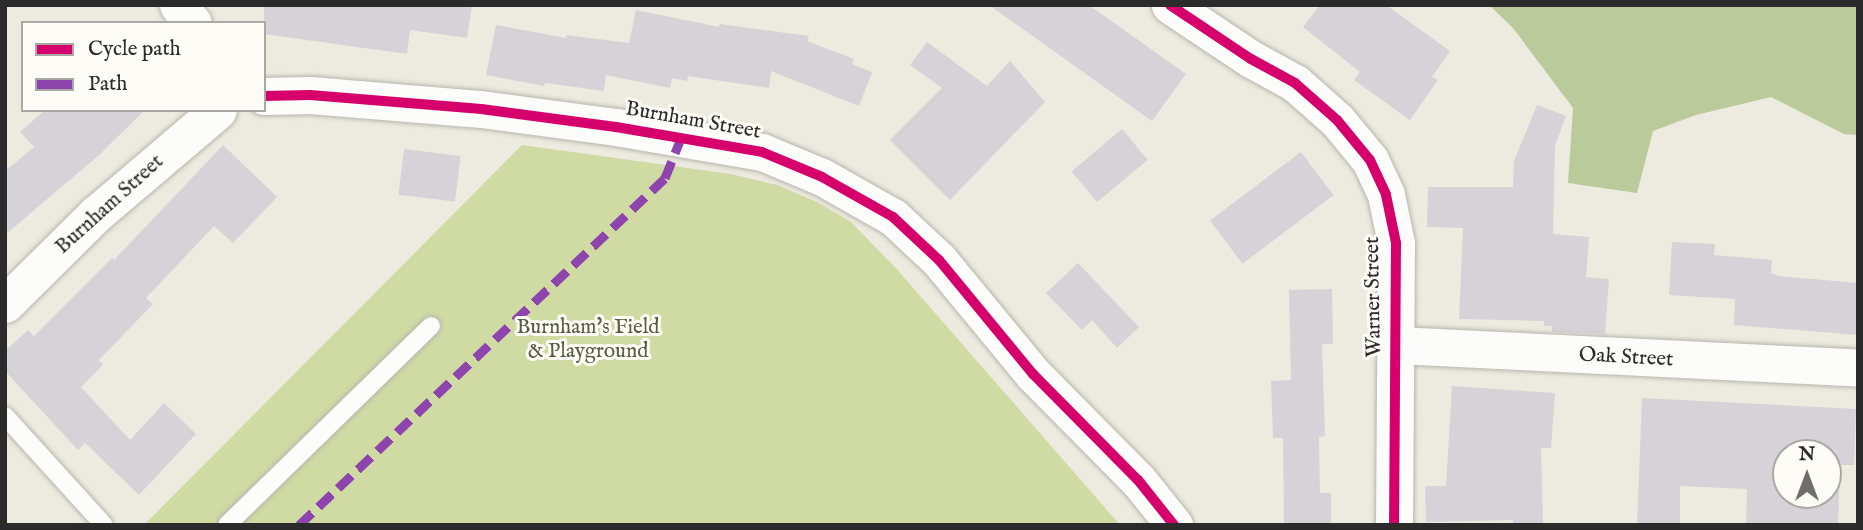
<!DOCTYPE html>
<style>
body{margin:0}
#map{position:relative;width:1863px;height:530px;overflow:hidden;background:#edeae0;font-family:"IM FELL English",serif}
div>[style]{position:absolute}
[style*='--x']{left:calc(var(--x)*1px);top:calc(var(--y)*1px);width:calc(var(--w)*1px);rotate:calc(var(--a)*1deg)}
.green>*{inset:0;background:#d0daa3}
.forest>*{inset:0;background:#bbca9b}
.building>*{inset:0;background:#d6d3d8;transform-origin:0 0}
.roads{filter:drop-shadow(0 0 2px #b7b5ae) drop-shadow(0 0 2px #b7b5ae)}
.service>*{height:18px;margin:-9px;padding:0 9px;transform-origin:9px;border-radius:9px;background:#fcfcfa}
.minor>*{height:37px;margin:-18.5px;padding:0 18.5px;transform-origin:18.5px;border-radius:18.5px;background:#fcfcfa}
.quiet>*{height:9px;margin-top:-4.5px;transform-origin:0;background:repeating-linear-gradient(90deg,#8e44ad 0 18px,transparent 0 27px)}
.cycleway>*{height:10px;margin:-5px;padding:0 5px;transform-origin:5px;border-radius:5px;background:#d6006c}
span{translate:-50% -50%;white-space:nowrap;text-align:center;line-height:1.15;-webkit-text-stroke:6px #fdfcf7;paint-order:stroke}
.street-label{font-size:21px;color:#2b2b2b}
.park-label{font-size:21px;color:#555c40}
.frame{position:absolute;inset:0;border:7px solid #2b2b2b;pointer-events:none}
.legend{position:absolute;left:21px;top:21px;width:245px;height:91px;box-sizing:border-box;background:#fdfcf7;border:2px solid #a9a8a5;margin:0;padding:9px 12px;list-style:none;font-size:21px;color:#2b2b2b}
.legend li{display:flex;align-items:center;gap:14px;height:35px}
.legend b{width:35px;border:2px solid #a9a8a5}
.north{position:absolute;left:1772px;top:439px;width:70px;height:70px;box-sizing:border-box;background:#fdfcf7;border:2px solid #a9a8a5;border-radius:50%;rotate:0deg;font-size:19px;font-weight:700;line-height:28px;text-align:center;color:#2b2b2b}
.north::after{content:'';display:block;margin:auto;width:24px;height:32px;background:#6f6e6a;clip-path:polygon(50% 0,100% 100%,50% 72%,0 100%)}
</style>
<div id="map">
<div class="green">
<div style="clip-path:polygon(522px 145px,731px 174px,777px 185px,817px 202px,851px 222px,894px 266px,1120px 525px,144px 525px)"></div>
</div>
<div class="forest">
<div style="clip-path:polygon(1489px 5px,1858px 5px,1858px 135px,1844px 134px,1771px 97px,1696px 115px,1653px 131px,1637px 193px,1568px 183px,1573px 108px,1513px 28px)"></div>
</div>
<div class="building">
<div style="clip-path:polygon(264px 5px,472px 5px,467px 38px,410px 30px,407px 54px,264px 34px)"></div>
<div style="clip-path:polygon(989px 5px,1089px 5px,1186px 74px,1152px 121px)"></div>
<div style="clip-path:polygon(1320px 5px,1386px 5px,1450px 51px,1432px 77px,1438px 80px,1410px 120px,1354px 80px,1360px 72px,1303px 27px)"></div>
<div style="clip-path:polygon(636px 10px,719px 27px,720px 24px,809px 36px,807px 41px,854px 59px,852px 64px,872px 72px,859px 106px,771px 71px,769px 88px,688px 76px,687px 81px,672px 78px,670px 88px,606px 75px,604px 91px,545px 83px,544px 86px,486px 75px,496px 25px,566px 38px,566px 35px,629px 43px)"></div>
<div style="clip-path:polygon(927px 42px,987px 86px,1010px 61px,1045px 102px,950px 200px,890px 140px,942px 88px,910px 65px)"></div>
<div style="clip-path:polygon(1537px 105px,1566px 116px,1555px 146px,1553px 234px,1589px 237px,1586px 277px,1609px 279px,1605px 334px,1552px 332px,1552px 326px,1544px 326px,1544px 321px,1459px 319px,1463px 228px,1427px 227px,1428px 187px,1513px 187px,1514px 161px)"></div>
<div style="clip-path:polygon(45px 110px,145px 110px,99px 155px,5px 235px,5px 171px,34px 147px,20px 132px)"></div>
<div style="left:1122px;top:129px;width:40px;height:66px;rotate:50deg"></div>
<div style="clip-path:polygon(223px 145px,277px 197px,233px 243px,214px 226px,146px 298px,153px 304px,99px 360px,103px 365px,81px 387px,130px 440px,164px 403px,196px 434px,139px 495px,85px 443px,78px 450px,5px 371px,5px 351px,28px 330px,34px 336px,112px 258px,114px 260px)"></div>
<div style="left:404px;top:149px;width:57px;height:46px;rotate:7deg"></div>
<div style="left:1301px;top:152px;width:54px;height:114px;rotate:53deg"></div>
<div style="clip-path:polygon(1672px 242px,1715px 244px,1714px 255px,1772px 260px,1771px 273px,1778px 276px,1858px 283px,1858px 335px,1734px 325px,1735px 299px,1669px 295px)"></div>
<div style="clip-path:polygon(1078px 263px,1139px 327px,1117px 348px,1092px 320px,1082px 330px,1046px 293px)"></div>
<div style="clip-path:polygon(1332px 289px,1333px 344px,1322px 344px,1325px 436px,1319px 437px,1320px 493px,1331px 493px,1331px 525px,1284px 525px,1283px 438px,1273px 438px,1271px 381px,1291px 380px,1289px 290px)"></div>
<div style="clip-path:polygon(1452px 386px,1555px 393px,1551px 448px,1541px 448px,1543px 523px,1513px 524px,1513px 520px,1426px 522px,1425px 486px,1446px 486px)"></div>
<div style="clip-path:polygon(evenodd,1642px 398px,1856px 409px,1854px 465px,1840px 465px,1838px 525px,1746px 525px,1747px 489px,1680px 486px,1680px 525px,1637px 525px,1642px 398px,1786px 453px,1828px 453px,1828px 495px,1786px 495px,1786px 453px)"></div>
</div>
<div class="roads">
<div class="service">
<div style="--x:5;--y:416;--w:147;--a:47.8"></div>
<div style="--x:227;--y:525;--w:285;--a:-44.3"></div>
</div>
<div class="minor">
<div style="--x:178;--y:5;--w:23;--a:50"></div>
<div style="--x:1170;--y:5;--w:97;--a:33.7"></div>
<div style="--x:1251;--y:59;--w:50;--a:28.6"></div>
<div style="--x:1295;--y:83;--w:56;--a:41.4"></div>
<div style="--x:1337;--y:120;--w:52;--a:50.5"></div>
<div style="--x:1370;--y:160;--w:38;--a:65"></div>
<div style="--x:1386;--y:195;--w:49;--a:78.2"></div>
<div style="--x:1396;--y:243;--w:282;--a:90.4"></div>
<div style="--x:264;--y:96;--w:46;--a:-1.2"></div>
<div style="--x:310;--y:95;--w:172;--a:4.7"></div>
<div style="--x:481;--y:109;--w:136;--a:7.6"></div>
<div style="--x:616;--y:127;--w:148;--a:9.7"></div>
<div style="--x:762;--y:152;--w:65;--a:22.6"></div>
<div style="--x:822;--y:177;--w:81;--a:29.4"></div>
<div style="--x:893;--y:217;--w:63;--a:43.1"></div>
<div style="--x:939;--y:260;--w:148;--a:50.5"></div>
<div style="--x:1033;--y:374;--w:149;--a:45.3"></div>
<div style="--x:1138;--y:480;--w:58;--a:51.3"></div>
<div style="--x:5;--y:304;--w:128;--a:-44.7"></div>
<div style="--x:96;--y:214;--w:160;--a:-40.4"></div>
<div style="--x:1395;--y:345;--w:464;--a:2.8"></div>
</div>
</div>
<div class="quiet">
<div style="--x:299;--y:525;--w:504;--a:-43.47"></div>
<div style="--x:665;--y:178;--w:43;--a:-68.2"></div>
</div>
<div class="cycleway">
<div style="--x:1170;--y:5;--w:97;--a:33.7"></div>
<div style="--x:1251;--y:59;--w:50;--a:28.6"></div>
<div style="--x:1295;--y:83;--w:56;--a:41.4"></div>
<div style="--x:1337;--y:120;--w:52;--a:50.5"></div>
<div style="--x:1370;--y:160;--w:38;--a:65"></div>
<div style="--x:1386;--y:195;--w:49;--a:78.2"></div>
<div style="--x:1396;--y:243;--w:282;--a:90.4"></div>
<div style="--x:264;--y:96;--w:46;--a:-1.2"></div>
<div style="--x:310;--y:95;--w:172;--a:4.7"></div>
<div style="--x:481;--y:109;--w:136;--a:7.6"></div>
<div style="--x:616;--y:127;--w:148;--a:9.7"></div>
<div style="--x:762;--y:152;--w:65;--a:22.6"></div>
<div style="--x:822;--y:177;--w:81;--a:29.4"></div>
<div style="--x:893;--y:217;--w:63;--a:43.1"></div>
<div style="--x:939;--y:260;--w:148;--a:50.5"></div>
<div style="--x:1033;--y:374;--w:149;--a:45.3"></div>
<div style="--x:1138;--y:480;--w:58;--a:51.3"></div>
</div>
<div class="street-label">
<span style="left:693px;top:121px;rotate:10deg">Burnham Street</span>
<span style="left:110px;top:205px;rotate:-42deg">Burnham Street</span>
<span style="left:1374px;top:297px;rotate:-91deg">Warner Street</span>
<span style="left:1626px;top:358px;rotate:3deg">Oak Street</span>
</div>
<div class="park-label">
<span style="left:588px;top:340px">Burnham's Field<br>&amp; Playground</span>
</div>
<div class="frame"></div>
<ul class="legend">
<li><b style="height:9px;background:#d6006c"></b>Cycle path</li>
<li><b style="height:9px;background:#8e44ad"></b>Path</li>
</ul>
<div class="north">N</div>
</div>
